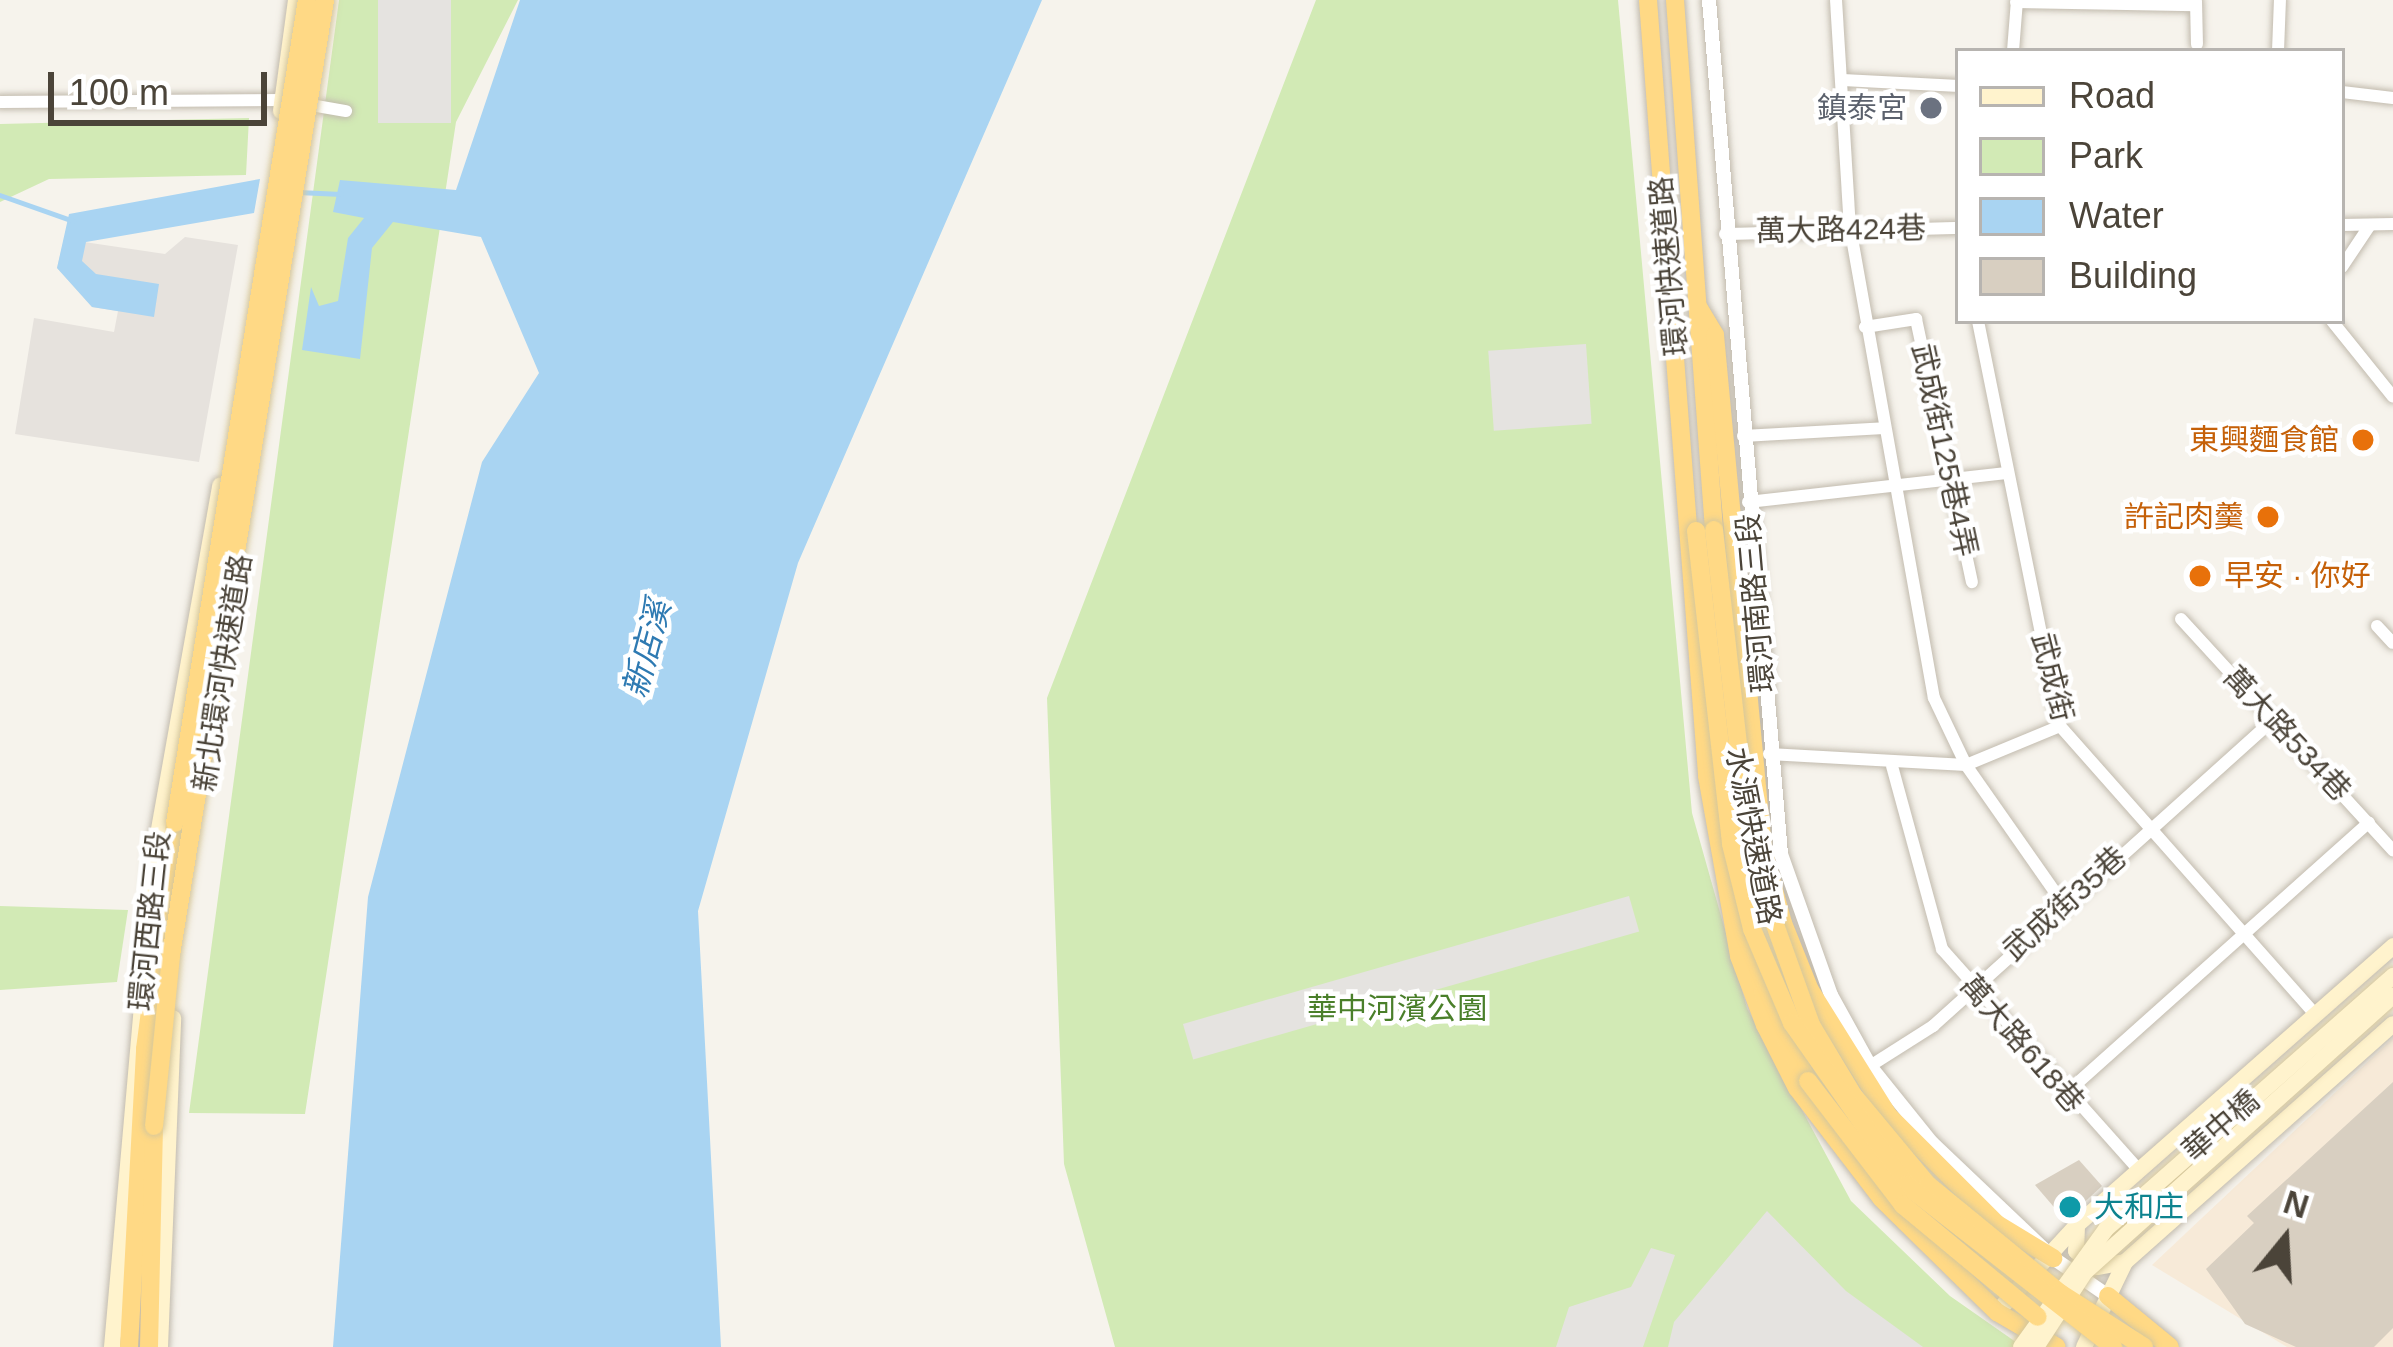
<!DOCTYPE html>
<meta charset="utf-8">
<style>
body{margin:0}
#map{position:relative;width:2393px;height:1347px;overflow:hidden;background:#f6f3ec;font-family:Arial,"Noto Sans TC",sans-serif}
div>[style]{position:absolute}
[style*='--x']{left:calc(var(--x)*1px);top:calc(var(--y)*1px);width:calc(var(--w)*1px);rotate:calc(var(--a)*1deg)}
.commercial>*{inset:0;background:#f7ead8}
.industrial>*{inset:0;background:#e6e2dd}
.green>*{inset:0;background:#d2eab5}
.parking>*{inset:0;background:#e5e3e0;transform-origin:0 0}
.water>*{inset:0;background:#a9d4f2}
.stream>*{height:4.5px;margin:-2.25px;padding:0 2.25px;transform-origin:2.25px;border-radius:2.25px;background:#a9d4f2}
.building>*{inset:0;background:#d8cfc1}
.roads{filter:drop-shadow(0 0 3px #c2bbae) drop-shadow(0 0 3px #c2bbae)}
.minor>*{height:12px;margin:-6px;padding:0 6px;transform-origin:6px;border-radius:6px;background:#fff}
.tertiary>*{height:14px;margin:-7px;padding:0 7px;transform-origin:7px;border-radius:7px;background:#fff}
.secondary>*{height:16px;margin:-8px;padding:0 8px;transform-origin:8px;border-radius:8px;background:#fff3cd}
.trunk>*{height:18px;margin:-9px;padding:0 9px;transform-origin:9px;border-radius:9px;background:#ffd985}
.bridges{filter:drop-shadow(0 0 3px #d6c79b) drop-shadow(0 0 3px #d6c79b)}
.secondary-bridge>*{height:16px;margin:-8px;padding:0 8px;transform-origin:8px;border-radius:8px;background:#fff3cd}
.trunk-bridge>*{height:18px;margin:-9px;padding:0 9px;transform-origin:9px;border-radius:9px;background:#ffd985}
.dots>*{width:33px;height:33px;translate:-50% -50%;box-sizing:border-box;border:6px solid #fff;border-radius:50%}
span{translate:-50% -50%;white-space:nowrap;text-align:center;line-height:1.15;-webkit-text-stroke:9px #fff;paint-order:stroke}
.worship-label{font-size:30px;color:#5b616d}
.right{translate:-100% -50%;text-align:right}
.street-label{font-size:30px;color:#4b4439}
.food-label{font-size:30px;color:#c56008}
.left{translate:0 -50%;text-align:left}
.park-label{font-size:30px;color:#4a7f2a}
.culture-label{font-size:30px;color:#0d838f}
.water-label{font-size:33px;color:#2e7ab2;font-style:italic}
.legend{position:absolute;left:1955px;top:48px;width:390px;height:276px;box-sizing:border-box;background:#fff;border:3px solid #b7b4b0;margin:0;padding:15px 21px;list-style:none;font-size:36px;color:#4b4439}
.legend li{display:flex;align-items:center;gap:24px;height:60px}
.legend b{width:60px;border:3px solid #b7b4b0}
.north{position:absolute;left:2225px;top:1179px;width:120px;height:120px;-webkit-text-stroke:9px #fff;paint-order:stroke;rotate:18deg;font-size:33px;font-weight:700;line-height:48px;text-align:center;color:#4b4439}
.north::after{content:'';display:block;margin:auto;width:42px;height:54px;background:#4b4439;clip-path:polygon(50% 0,100% 100%,50% 72%,0 100%)}
.scale{position:absolute;left:48px;top:72px;width:219px;height:54px;box-sizing:border-box;border:6px solid #4b4439;border-top:0;padding-left:15px;font-size:36px;line-height:42px;white-space:nowrap;color:#4b4439;-webkit-text-stroke:9px #fff;paint-order:stroke}
</style>
<div id="map">
<div class="commercial">
<div style="clip-path:polygon(2393px 1038px,2393px 1347px,2287px 1347px,2152px 1265px)"></div>
</div>
<div class="industrial">
<div style="clip-path:polygon(185px 237px,238px 245px,199px 462px,15px 434px,34px 318px,114px 332px,118px 311px,92px 307px,57px 268px,64px 239px,165px 254px)"></div>
</div>
<div class="green">
<div style="clip-path:polygon(339px 0,518px 0,456px 122px,305px 1114px,189px 1113px)"></div>
<div style="clip-path:polygon(1316px 0,1618px 0,1692px 813px,1747px 1008px,1851px 1201px,1950px 1296px,2023px 1347px,1115px 1347px,1064px 1164px,1047px 698px)"></div>
<div style="clip-path:polygon(249px 118px,246px 175px,49px 179px,0 202px,0 124px)"></div>
<div style="clip-path:polygon(0 906px,128px 910px,117px 982px,0 990px)"></div>
</div>
<div class="parking">
<div style="left:378px;top:0;width:73px;height:123px"></div>
<div style="left:1586px;top:344px;width:80px;height:98px;rotate:86deg"></div>
<div style="left:1629px;top:896px;width:37px;height:464px;rotate:74deg"></div>
<div style="clip-path:polygon(1767px 1211px,1846px 1291px,1923px 1347px,1668px 1347px,1674px 1322px)"></div>
<div style="clip-path:polygon(1651px 1248px,1675px 1255px,1643px 1347px,1556px 1347px,1569px 1307px,1631px 1287px)"></div>
</div>
<div class="water">
<div style="clip-path:polygon(520px 0,1042px 0,798px 563px,698px 911px,721px 1347px,333px 1347px,368px 897px,482px 462px,539px 373px,481px 237px,393px 222px,372px 248px,360px 359px,302px 350px,311px 287px,319px 306px,338px 301px,348px 238px,364px 218px,333px 212px,340px 180px,456px 190px)"></div>
<div style="clip-path:polygon(260px 179px,254px 213px,86px 242px,82px 261px,96px 274px,159px 284px,154px 317px,92px 307px,57px 268px,69px 214px)"></div>
</div>
<div class="stream">
<div style="--x:298;--y:192;--w:43;--a:2.7"></div>
<div style="--x:0;--y:195;--w:78;--a:19.4"></div>
</div>
<div class="building">
<div style="clip-path:polygon(2393px 1082px,2393px 1328px,2374px 1347px,2296px 1347px,2245px 1324px,2206px 1269px,2254px 1223px,2247px 1216px)"></div>
<div style="clip-path:polygon(2079px 1160px,2102px 1186px,2065px 1220px,2035px 1185px)"></div>
</div>
<div class="roads">
<div class="minor">
<div style="--x:1836;--y:0;--w:227;--a:86.5"></div>
<div style="--x:1850;--y:227;--w:478;--a:79.9"></div>
<div style="--x:1934;--y:698;--w:74;--a:64.5"></div>
<div style="--x:1966;--y:765;--w:171;--a:55"></div>
<div style="--x:2196;--y:1;--w:43;--a:88.7"></div>
<div style="--x:2016;--y:2;--w:180;--a:1"></div>
<div style="--x:2013;--y:51;--w:51;--a:-85.5"></div>
<div style="--x:2278;--y:51;--w:51;--a:-87.8"></div>
<div style="--x:1844;--y:80;--w:114;--a:3"></div>
<div style="--x:2342;--y:92;--w:51;--a:6.7"></div>
<div style="--x:0;--y:102;--w:282;--a:-0.4"></div>
<div style="--x:282;--y:100;--w:65;--a:9.8"></div>
<div style="--x:2342;--y:225;--w:51;--a:-1.1"></div>
<div style="--x:1725;--y:234;--w:233;--a:-1.5"></div>
<div style="--x:2342;--y:267;--w:50;--a:-56.3"></div>
<div style="--x:1978;--y:321;--w:413;--a:78.6"></div>
<div style="--x:2060;--y:726;--w:386;--a:48.5"></div>
<div style="--x:2332;--y:321;--w:97;--a:51.2"></div>
<div style="--x:1865;--y:327;--w:52;--a:-8.9"></div>
<div style="--x:1916;--y:319;--w:269;--a:78"></div>
<div style="--x:1743;--y:436;--w:141;--a:-3.2"></div>
<div style="--x:1748;--y:502;--w:260;--a:-6.4"></div>
<div style="--x:2181;--y:619;--w:314;--a:47.5"></div>
<div style="--x:2377;--y:626;--w:23;--a:47"></div>
<div style="--x:1769;--y:754;--w:197;--a:3.2"></div>
<div style="--x:1966;--y:765;--w:102;--a:-22.5"></div>
<div style="--x:1892;--y:766;--w:190;--a:74.7"></div>
<div style="--x:1942;--y:949;--w:296;--a:48.3"></div>
<div style="--x:1870;--y:1066;--w:75;--a:-32.4"></div>
<div style="--x:1933;--y:1026;--w:457;--a:-42"></div>
<div style="--x:2064;--y:1095;--w:409;--a:-41.8"></div>
</div>
<div class="tertiary">
<div style="--x:1709;--y:0;--w:857;--a:85.18"></div>
<div style="--x:1781;--y:854;--w:150;--a:70.5"></div>
<div style="--x:1831;--y:995;--w:81;--a:61.2"></div>
<div style="--x:1870;--y:1066;--w:99;--a:51.2"></div>
<div style="--x:1932;--y:1143;--w:167;--a:43.5"></div>
<div style="--x:2053;--y:1258;--w:67;--a:34.6"></div>
</div>
<div class="secondary">
<div style="--x:281;--y:111;--w:112;--a:-82.3"></div>
<div style="--x:2077;--y:1226;--w:25;--a:92"></div>
<div style="--x:2076;--y:1251;--w:26;--a:37"></div>
<div style="--x:2097;--y:1267;--w:28;--a:-10"></div>
<div style="--x:1997;--y:1312;--w:118;--a:-47.4"></div>
<div style="--x:2077;--y:1225;--w:422;--a:-41.4"></div>
<div style="--x:112;--y:1347;--w:503;--a:-84.98"></div>
<div style="--x:156;--y:846;--w:366;--a:-79.9"></div>
<div style="--x:160;--y:1347;--w:329;--a:-87.7"></div>
<div style="--x:2084;--y:1347;--w:94;--a:-64.2"></div>
<div style="--x:2125;--y:1262;--w:358;--a:-41.6"></div>
</div>
<div class="trunk">
<div style="--x:1648;--y:0;--w:319;--a:85.7"></div>
<div style="--x:1675;--y:0;--w:531;--a:85.79"></div>
<div style="--x:1697;--y:305;--w:35;--a:59"></div>
<div style="--x:1715;--y:335;--w:517;--a:84.68"></div>
<div style="--x:1763;--y:850;--w:76;--a:74.7"></div>
<div style="--x:1783;--y:923;--w:72;--a:68.1"></div>
<div style="--x:1810;--y:990;--w:147;--a:58"></div>
<div style="--x:1888;--y:1115;--w:154;--a:45"></div>
<div style="--x:1997;--y:1224;--w:66;--a:31.3"></div>
<div style="--x:1671;--y:306;--w:471;--a:85.6"></div>
<div style="--x:1707;--y:776;--w:183;--a:79.9"></div>
<div style="--x:1739;--y:956;--w:74;--a:69.4"></div>
<div style="--x:1765;--y:1025;--w:71;--a:63.1"></div>
<div style="--x:1797;--y:1088;--w:138;--a:52.6"></div>
<div style="--x:1881;--y:1198;--w:163;--a:44.5"></div>
<div style="--x:1997;--y:1312;--w:69;--a:30.3"></div>
<div style="--x:1753;--y:940;--w:54;--a:79.3"></div>
<div style="--x:1763;--y:993;--w:99;--a:62.9"></div>
<div style="--x:2108;--y:1296;--w:80;--a:39.4"></div>
<div style="--x:129;--y:1347;--w:298;--a:-86.9"></div>
<div style="--x:145;--y:1049;--w:228;--a:-82.4"></div>
<div style="--x:149;--y:1347;--w:221;--a:-88.7"></div>
</div>
</div>
<div class="bridges">
<div class="secondary-bridge">
<div style="--x:2021;--y:1347;--w:145;--a:-54.2"></div>
<div style="--x:2106;--y:1229;--w:383;--a:-41.4"></div>
<div style="--x:2036;--y:1347;--w:90;--a:-56.8"></div>
<div style="--x:2085;--y:1272;--w:414;--a:-41.9"></div>
</div>
<div class="trunk-bridge">
<div style="--x:1714;--y:530;--w:330;--a:83.6"></div>
<div style="--x:1751;--y:858;--w:177;--a:70.2"></div>
<div style="--x:1811;--y:1025;--w:82;--a:59"></div>
<div style="--x:1853;--y:1095;--w:117;--a:50.2"></div>
<div style="--x:1928;--y:1185;--w:171;--a:39.3"></div>
<div style="--x:2060;--y:1293;--w:100;--a:32.7"></div>
<div style="--x:1696;--y:531;--w:315;--a:83.6"></div>
<div style="--x:1731;--y:844;--w:88;--a:76.1"></div>
<div style="--x:1752;--y:929;--w:102;--a:66.9"></div>
<div style="--x:1792;--y:1023;--w:198;--a:54.9"></div>
<div style="--x:1906;--y:1185;--w:263;--a:38"></div>
<div style="--x:175;--y:823;--w:834;--a:-80.89"></div>
<div style="--x:1808;--y:1081;--w:156;--a:52.5"></div>
<div style="--x:1903;--y:1205;--w:175;--a:39.7"></div>
<div style="--x:154;--y:1126;--w:172;--a:-84.3"></div>
<div style="--x:171;--y:955;--w:967;--a:-80.84"></div>
</div>
</div>
<div class="dots">
<div style="left:1931px;top:108px;background:#6b7280"></div>
<div style="left:2363px;top:440px;background:#e8710a"></div>
<div style="left:2268px;top:517px;background:#e8710a"></div>
<div style="left:2200px;top:576px;background:#e8710a"></div>
<div style="left:2070px;top:1207px;background:#0f9aa8"></div>
</div>
<div class="worship-label">
<span class="right" style="left:1907px;top:108px">鎮泰宮</span>
</div>
<div class="street-label">
<span style="left:1841px;top:230px;rotate:-1deg">萬大路424巷</span>
<span style="left:1669px;top:266px;rotate:-95deg">環河快速道路</span>
<span style="left:1944px;top:450px;rotate:78deg">武成街125巷4弄</span>
<span style="left:1756px;top:603px;rotate:-95deg">環河南路三段</span>
<span style="left:223px;top:673px;rotate:-81deg">新北環河快速道路</span>
<span style="left:2052px;top:677px;rotate:76deg">武成街</span>
<span style="left:2287px;top:734px;rotate:47deg">萬大路534巷</span>
<span style="left:1753px;top:836px;rotate:79deg">水源快速道路</span>
<span style="left:2065px;top:904px;rotate:-42deg">武成街35巷</span>
<span style="left:150px;top:921px;rotate:-84deg">環河西路三段</span>
<span style="left:2022px;top:1044px;rotate:49deg">萬大路618巷</span>
<span style="left:2221px;top:1126px;rotate:-41deg">華中橋</span>
</div>
<div class="food-label">
<span class="right" style="left:2339px;top:440px">東興麵食館</span>
<span class="right" style="left:2244px;top:517px">許記肉羹</span>
<span class="left" style="left:2224px;top:576px">早安 · 你好</span>
</div>
<div class="park-label">
<span style="left:1397px;top:1009px">華中河濱公園</span>
</div>
<div class="culture-label">
<span class="left" style="left:2094px;top:1207px">大和庄</span>
</div>
<div class="water-label">
<span style="left:647px;top:649px;rotate:-75deg">新店溪</span>
</div>
<ul class="legend">
<li><b style="height:15px;background:#fff3cd"></b>Road</li>
<li><b style="height:33px;background:#d2eab5"></b>Park</li>
<li><b style="height:33px;background:#a9d4f2"></b>Water</li>
<li><b style="height:33px;background:#d8cfc1"></b>Building</li>
</ul>
<div class="north">N</div>
<div class="scale">100 m</div>
</div>
